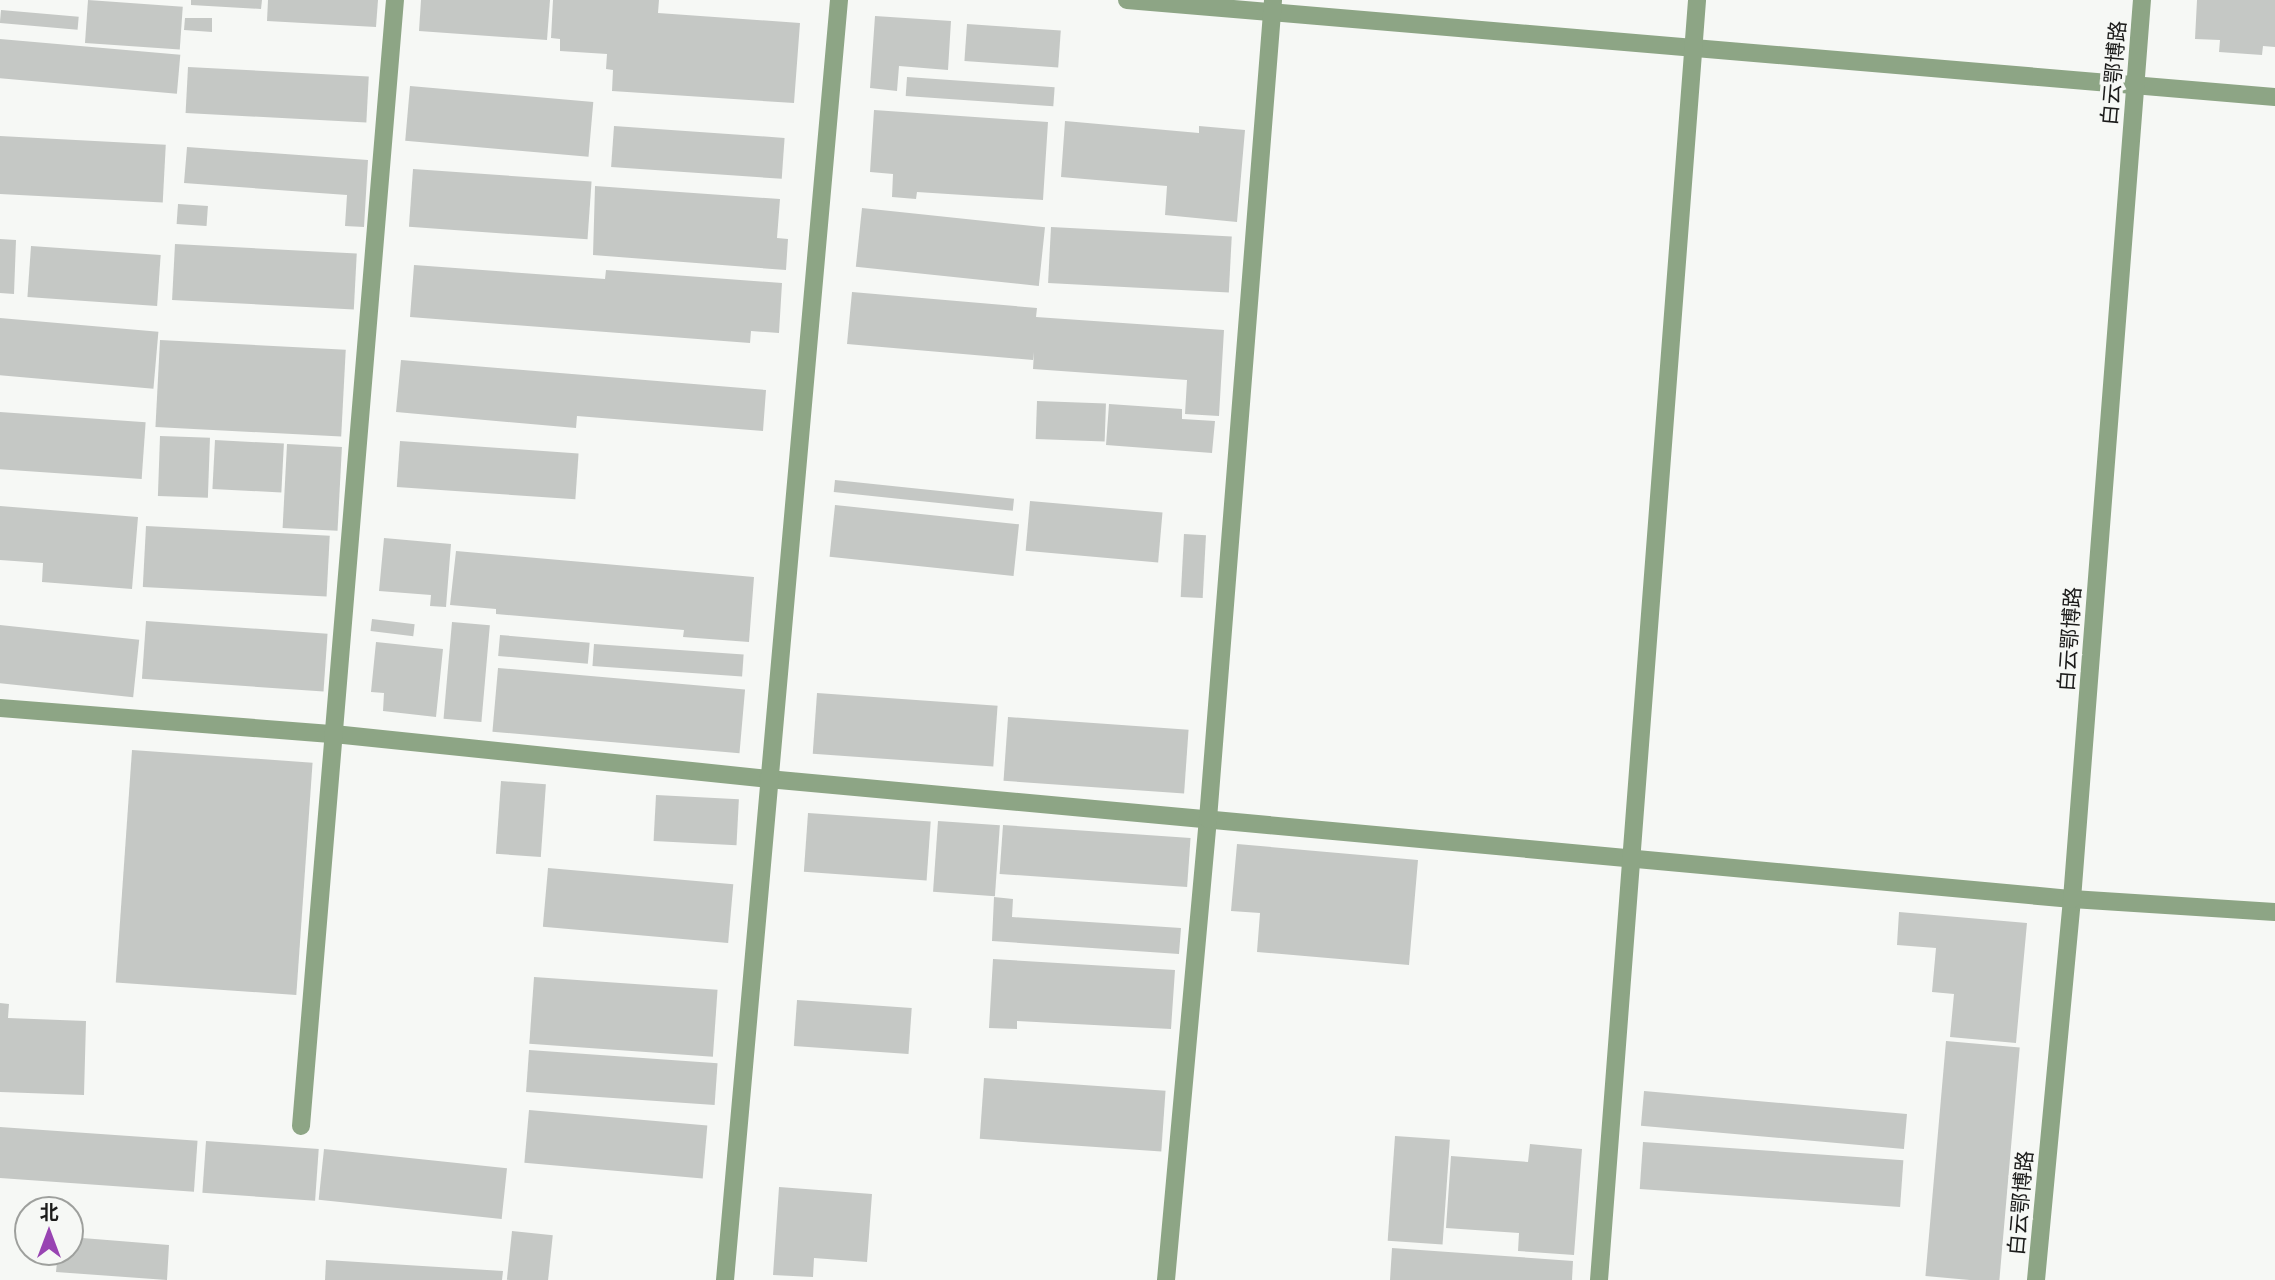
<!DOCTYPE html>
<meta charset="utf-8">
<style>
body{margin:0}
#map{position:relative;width:2275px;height:1280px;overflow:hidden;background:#f6f8f5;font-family:Lato,"Noto Sans SC",sans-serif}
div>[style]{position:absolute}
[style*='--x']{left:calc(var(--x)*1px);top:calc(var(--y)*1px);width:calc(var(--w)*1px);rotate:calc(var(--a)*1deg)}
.building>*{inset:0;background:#c5c8c5;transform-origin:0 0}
.minor>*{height:18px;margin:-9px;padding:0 9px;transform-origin:9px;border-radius:9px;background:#8da585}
span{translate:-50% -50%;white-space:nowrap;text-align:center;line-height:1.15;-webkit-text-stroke:7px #f6f8f5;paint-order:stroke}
.street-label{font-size:21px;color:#1b1b1a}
.north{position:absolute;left:14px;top:1196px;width:70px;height:70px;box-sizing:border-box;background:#f6f8f5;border:2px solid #9ea09d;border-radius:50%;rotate:0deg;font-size:19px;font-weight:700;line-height:28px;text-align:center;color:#1b1b1a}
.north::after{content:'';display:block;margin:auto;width:24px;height:32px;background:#9844b2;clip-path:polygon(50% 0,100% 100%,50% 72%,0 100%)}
</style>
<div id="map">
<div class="building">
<div style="left:88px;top:0;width:95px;height:43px;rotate:4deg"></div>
<div style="clip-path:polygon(191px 0,262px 0,261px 9px,191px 5px)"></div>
<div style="clip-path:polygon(268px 0,378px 0,376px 27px,267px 21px)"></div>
<div style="clip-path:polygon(421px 0,550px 0,547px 40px,419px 31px)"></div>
<div style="clip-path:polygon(553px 0,659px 0,658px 13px,800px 23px,794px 103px,612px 91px,613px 70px,606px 69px,607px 54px,560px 51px,560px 39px,551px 38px)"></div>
<div style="clip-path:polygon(2197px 0,2275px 0,2275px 47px,2263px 46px,2262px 55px,2219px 52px,2220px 40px,2195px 39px)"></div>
<div style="left:1px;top:10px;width:78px;height:13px;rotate:5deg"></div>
<div style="clip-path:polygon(875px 16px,951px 21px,948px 70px,899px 66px,897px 91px,870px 88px)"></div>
<div style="clip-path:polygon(185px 18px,212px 18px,212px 32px,184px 30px)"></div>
<div style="left:967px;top:24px;width:94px;height:37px;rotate:4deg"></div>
<div style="left:0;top:39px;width:181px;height:39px;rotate:5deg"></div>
<div style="left:188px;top:67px;width:181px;height:46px;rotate:3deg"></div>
<div style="left:907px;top:77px;width:148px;height:19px;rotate:4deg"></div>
<div style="left:410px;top:86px;width:184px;height:55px;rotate:5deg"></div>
<div style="clip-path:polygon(874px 110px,1048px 122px,1043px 200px,917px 192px,916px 199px,892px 197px,893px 174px,870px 172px)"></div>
<div style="clip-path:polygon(1065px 121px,1199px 133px,1199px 126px,1245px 130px,1237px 222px,1165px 215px,1167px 186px,1061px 177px)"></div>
<div style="left:614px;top:126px;width:171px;height:41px;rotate:4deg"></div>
<div style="left:0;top:136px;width:166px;height:58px;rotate:3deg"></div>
<div style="clip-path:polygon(187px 147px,368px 160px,364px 227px,345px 226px,347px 195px,184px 183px)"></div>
<div style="left:413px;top:169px;width:179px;height:58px;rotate:4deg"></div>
<div style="clip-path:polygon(595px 186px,780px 199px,777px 238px,788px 239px,786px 270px,593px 255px)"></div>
<div style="left:178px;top:204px;width:30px;height:20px;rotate:4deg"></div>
<div style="left:862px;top:208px;width:184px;height:59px;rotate:6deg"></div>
<div style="left:1051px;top:227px;width:181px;height:56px;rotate:3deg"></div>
<div style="clip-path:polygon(0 239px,16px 240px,14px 294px,0 293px)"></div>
<div style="left:175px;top:244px;width:182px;height:56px;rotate:3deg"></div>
<div style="left:31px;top:246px;width:130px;height:51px;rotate:4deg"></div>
<div style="clip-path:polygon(414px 265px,605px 279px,606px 270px,782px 283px,779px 333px,751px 331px,750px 343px,410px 317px)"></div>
<div style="clip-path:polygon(852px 292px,1037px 308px,1036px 317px,1224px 330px,1219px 416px,1185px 414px,1187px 380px,1033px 369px,1034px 352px,1033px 360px,847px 344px)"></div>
<div style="left:0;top:318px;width:159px;height:57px;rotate:5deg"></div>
<div style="left:160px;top:340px;width:186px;height:87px;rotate:3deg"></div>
<div style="clip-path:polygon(401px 360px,766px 390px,763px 431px,577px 416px,576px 428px,396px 412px)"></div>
<div style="left:1037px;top:401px;width:69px;height:38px;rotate:2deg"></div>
<div style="clip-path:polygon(1109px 404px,1182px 409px,1182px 419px,1215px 421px,1212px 453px,1106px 445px)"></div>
<div style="left:0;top:412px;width:146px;height:57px;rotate:4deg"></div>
<div style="left:160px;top:436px;width:50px;height:60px;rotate:2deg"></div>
<div style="left:215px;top:440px;width:69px;height:49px;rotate:3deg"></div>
<div style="left:400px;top:441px;width:179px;height:46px;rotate:4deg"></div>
<div style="left:287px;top:444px;width:55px;height:84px;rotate:3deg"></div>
<div style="left:835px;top:480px;width:180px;height:12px;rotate:6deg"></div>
<div style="left:1030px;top:501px;width:133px;height:50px;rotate:5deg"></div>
<div style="left:835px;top:505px;width:185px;height:52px;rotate:6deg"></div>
<div style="clip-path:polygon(0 506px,138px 517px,132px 589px,42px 582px,43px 563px,0 560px)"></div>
<div style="left:146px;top:526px;width:184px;height:61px;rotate:3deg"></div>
<div style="left:1184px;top:534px;width:22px;height:63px;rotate:3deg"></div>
<div style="clip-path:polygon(384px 538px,451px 544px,446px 607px,430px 606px,431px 595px,379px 591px)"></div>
<div style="clip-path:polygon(456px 551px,754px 577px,749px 642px,683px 637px,684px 630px,496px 614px,496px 609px,450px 605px)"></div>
<div style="left:372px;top:619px;width:43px;height:12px;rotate:7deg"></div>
<div style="left:146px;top:621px;width:182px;height:58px;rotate:4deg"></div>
<div style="left:452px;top:622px;width:38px;height:97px;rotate:5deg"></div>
<div style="left:0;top:625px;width:140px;height:58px;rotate:6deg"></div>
<div style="left:500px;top:635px;width:90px;height:21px;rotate:5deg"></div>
<div style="clip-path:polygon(376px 642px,443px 649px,436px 717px,383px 711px,384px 693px,371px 692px)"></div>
<div style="left:594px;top:644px;width:150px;height:22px;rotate:4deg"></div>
<div style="left:498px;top:668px;width:248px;height:64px;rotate:5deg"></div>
<div style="left:817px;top:693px;width:181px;height:61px;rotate:4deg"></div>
<div style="left:1008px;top:717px;width:181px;height:64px;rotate:4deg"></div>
<div style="left:132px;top:750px;width:181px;height:233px;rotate:4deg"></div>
<div style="left:501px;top:781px;width:45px;height:73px;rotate:4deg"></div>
<div style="left:656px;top:795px;width:83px;height:46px;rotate:3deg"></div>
<div style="left:808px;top:813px;width:123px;height:59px;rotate:4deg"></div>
<div style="left:938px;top:821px;width:62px;height:71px;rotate:4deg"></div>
<div style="left:1003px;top:825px;width:188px;height:49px;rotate:4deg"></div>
<div style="clip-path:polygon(1237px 844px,1418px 860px,1409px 965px,1257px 952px,1260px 913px,1231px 911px)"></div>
<div style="left:548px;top:868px;width:186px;height:59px;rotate:5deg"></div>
<div style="clip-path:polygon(994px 897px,1013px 899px,1012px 917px,1181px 928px,1179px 954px,992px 941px)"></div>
<div style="clip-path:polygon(1899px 912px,2027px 923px,2016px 1043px,1950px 1037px,1954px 994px,1932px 992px,1936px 948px,1897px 945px)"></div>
<div style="clip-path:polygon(993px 959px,1175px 970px,1171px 1029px,1017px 1021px,1017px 1029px,989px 1028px)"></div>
<div style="left:534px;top:977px;width:184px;height:67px;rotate:4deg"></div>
<div style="left:797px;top:1000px;width:115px;height:46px;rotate:4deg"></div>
<div style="clip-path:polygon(0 1003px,9px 1004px,8px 1018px,86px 1021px,84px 1095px,0 1092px)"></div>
<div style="left:1946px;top:1041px;width:74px;height:236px;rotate:5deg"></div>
<div style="left:529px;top:1050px;width:189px;height:42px;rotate:4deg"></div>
<div style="left:984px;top:1078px;width:182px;height:61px;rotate:4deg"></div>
<div style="left:1644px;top:1091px;width:264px;height:35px;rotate:5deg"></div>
<div style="left:529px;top:1110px;width:179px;height:53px;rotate:5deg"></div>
<div style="left:0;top:1127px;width:198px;height:51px;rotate:4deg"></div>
<div style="left:1395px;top:1136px;width:55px;height:105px;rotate:4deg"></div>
<div style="left:206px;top:1141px;width:113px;height:52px;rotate:4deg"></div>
<div style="left:1643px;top:1142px;width:261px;height:47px;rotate:4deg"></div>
<div style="clip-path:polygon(1530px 1144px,1582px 1149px,1574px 1255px,1518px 1251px,1519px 1233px,1446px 1228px,1451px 1156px,1528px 1162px)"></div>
<div style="left:324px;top:1149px;width:184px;height:51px;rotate:6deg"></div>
<div style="clip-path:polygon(779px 1187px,872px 1194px,867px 1262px,814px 1258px,813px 1277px,773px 1275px)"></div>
<div style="left:512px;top:1231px;width:41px;height:49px;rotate:6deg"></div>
<div style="clip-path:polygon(70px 1237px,169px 1245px,167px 1280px,56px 1272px,58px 1252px,70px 1252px)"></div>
<div style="clip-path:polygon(1392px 1248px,1573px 1261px,1572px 1280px,1390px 1280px)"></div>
<div style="clip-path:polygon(326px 1260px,503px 1271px,502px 1280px,325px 1280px)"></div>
</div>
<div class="minor">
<div style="--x:1127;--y:0;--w:1152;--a:4.83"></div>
<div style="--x:0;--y:708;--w:335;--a:4.5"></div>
<div style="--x:334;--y:734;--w:436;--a:5.9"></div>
<div style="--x:768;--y:779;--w:1310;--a:5.26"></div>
<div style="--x:2072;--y:899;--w:203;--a:3.7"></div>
<div style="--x:301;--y:1126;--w:1130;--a:-85.23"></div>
<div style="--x:725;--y:1280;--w:1285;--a:-84.91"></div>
<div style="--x:1166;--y:1280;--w:463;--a:-84.8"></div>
<div style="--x:1208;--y:819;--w:822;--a:-85.46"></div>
<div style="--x:1599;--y:1280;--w:1284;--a:-85.62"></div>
<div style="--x:2036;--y:1280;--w:383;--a:-84.6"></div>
<div style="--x:2072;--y:899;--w:902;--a:-85.55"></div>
</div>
<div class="street-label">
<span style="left:2113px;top:73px;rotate:-85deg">白云鄂博路</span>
<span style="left:2069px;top:639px;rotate:-86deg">白云鄂博路</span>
<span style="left:2020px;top:1203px;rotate:-85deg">白云鄂博路</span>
</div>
<div class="north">北</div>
</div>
